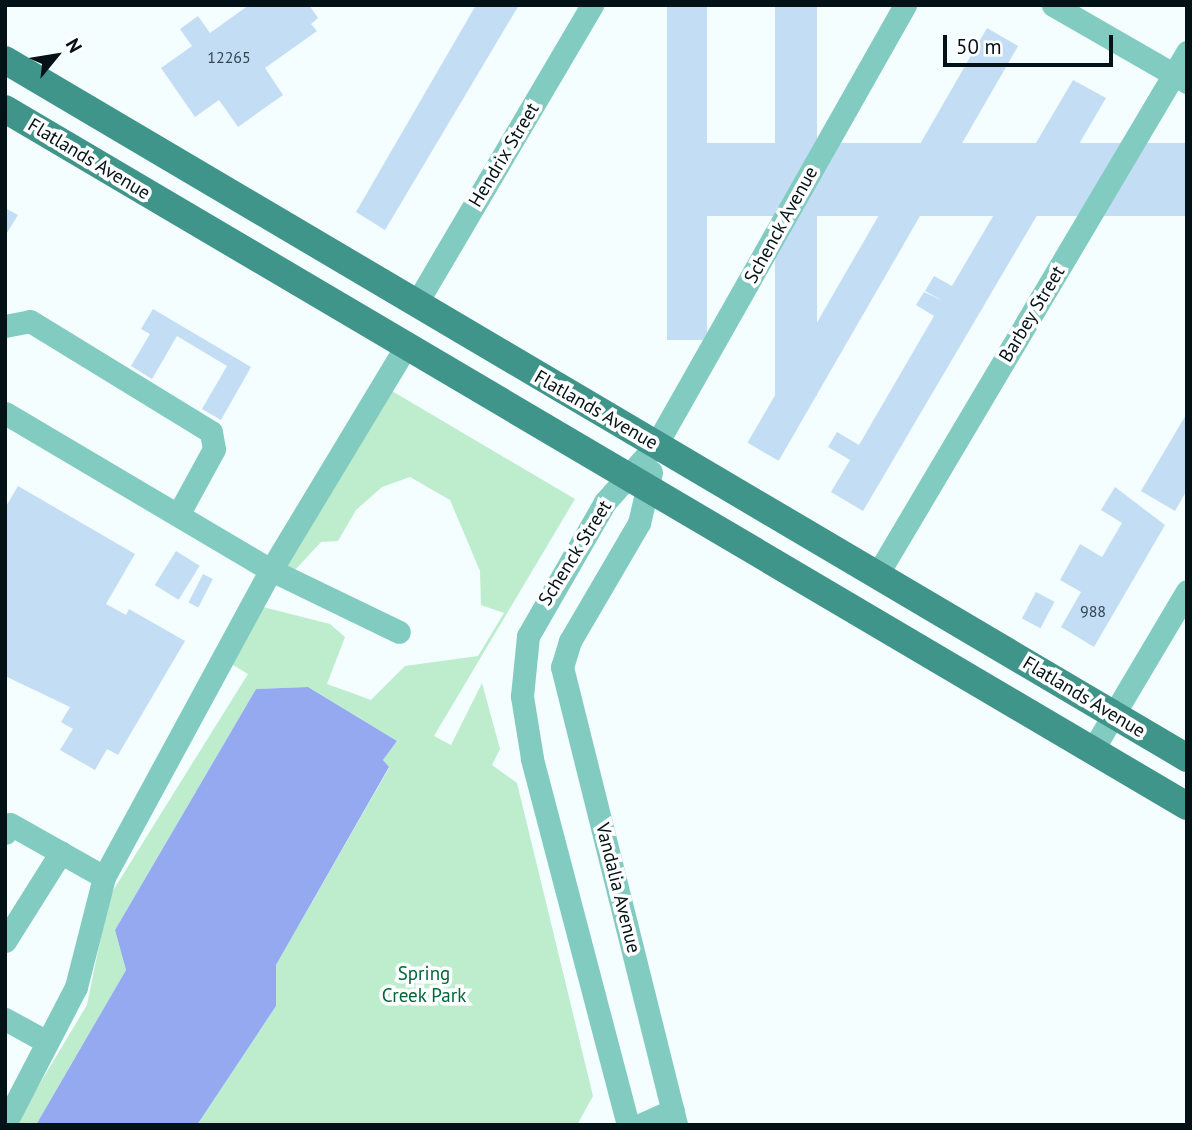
<!DOCTYPE html>
<style>
body{margin:0}
#map{position:relative;width:1192px;height:1130px;overflow:hidden;background:#f4fdff;font-family:"PT Sans",sans-serif}
div>[style]{position:absolute}
[style*='--x']{left:calc(var(--x)*1px);top:calc(var(--y)*1px);width:calc(var(--w)*1px);rotate:calc(var(--a)*1deg)}
.green>*{inset:0;background:#beedce}
.water>*{inset:0;background:#94a9f0}
.building>*{inset:0;background:#c3def4;transform-origin:0 0}
.minor>*{height:23px;margin:-11.5px;padding:0 11.5px;transform-origin:11.5px;border-radius:11.5px;background:#82cbc1}
.major>*{height:28px;margin:-14px;padding:0 14px;transform-origin:14px;border-radius:14px;background:#40958b}
span{translate:-50% -50%;white-space:nowrap;text-align:center;line-height:1.15;-webkit-text-stroke:7px #fff;paint-order:stroke}
.number-label{font-size:16px;color:#33454e}
.number-label span{-webkit-text-stroke-width:0}
.street-label{font-size:19px;color:#031216}
.park-label{font-size:19px;color:#006539}
.frame{position:absolute;inset:0;border:7px solid #031216;pointer-events:none}
.north{position:absolute;left:21px;top:21px;width:70px;height:70px;-webkit-text-stroke:5px #fff;paint-order:stroke;rotate:60deg;font-size:19px;font-weight:700;line-height:28px;text-align:center;color:#031216}
.north::after{content:'';display:block;margin:auto;width:24px;height:32px;background:#031216;clip-path:polygon(50% 0,100% 100%,50% 72%,0 100%)}
.scale{position:absolute;left:943px;top:35px;width:170px;height:32px;box-sizing:border-box;border:4px solid #031216;border-top:0;padding-left:9px;font-size:21px;line-height:24px;white-space:nowrap;color:#031216;-webkit-text-stroke:5px #fff;paint-order:stroke}
</style>
<div id="map">
<div class="green">
<div style="clip-path:polygon(392px 391px,575px 499px,434px 736px,451px 745px,482px 683px,500px 749px,492px 765px,517px 783px,593px 1096px,577px 1125px,197px 1125px,276px 1006px,276px 965px,389px 768px,383px 760px,397px 741px,308px 687px,256px 689px,115px 930px,126px 970px,36px 1125px,15px 1125px,87px 1005px,109px 897px,248px 674px,228px 662px,263px 607px,330px 624px,345px 637px,327px 684px,371px 700px,405px 666px,478px 656px,504px 613px,481px 605px,480px 571px,450px 500px,410px 477px,382px 487px,356px 510px,338px 541px,321px 542px,295px 570px,286px 566px)"></div>
</div>
<div class="water">
<div style="clip-path:polygon(308px 687px,397px 741px,383px 760px,389px 767px,276px 965px,276px 1006px,197px 1125px,36px 1125px,126px 970px,115px 930px,256px 689px)"></div>
</div>
<div class="building">
<div style="clip-path:polygon(249px 5px,309px 5px,318px 18px,311px 24px,317px 31px,265px 68px,283px 95px,238px 127px,219px 100px,195px 117px,161px 68px,192px 46px,180px 29px,198px 16px,210px 33px)"></div>
<div style="clip-path:polygon(476px 5px,519px 5px,385px 230px,356px 212px)"></div>
<div style="left:667px;top:5px;width:40px;height:335px"></div>
<div style="left:775px;top:5px;width:42px;height:391px"></div>
<div style="left:987px;top:28px;width:36px;height:479px;rotate:30deg"></div>
<div style="clip-path:polygon(1073px 80px,1106px 98px,863px 511px,831px 492px,850px 460px,828px 447px,837px 432px,859px 445px,934px 316px,916px 305px,924px 292px,943px 301px,925px 291px,934px 276px,952px 286px)"></div>
<div style="left:1187px;top:143px;width:73px;height:481px;rotate:90deg"></div>
<div style="clip-path:polygon(5px 208px,18px 215px,5px 236px)"></div>
<div style="clip-path:polygon(153px 309px,251px 367px,221px 420px,202px 409px,227px 366px,177px 336px,152px 379px,131px 366px,150px 334px,141px 329px)"></div>
<div style="clip-path:polygon(1187px 413px,1187px 490px,1175px 511px,1141px 491px)"></div>
<div style="clip-path:polygon(18px 486px,135px 554px,106px 604px,126px 615px,129px 609px,185px 641px,118px 755px,107px 749px,95px 770px,60px 750px,73px 729px,61px 722px,70px 707px,5px 676px,5px 508px)"></div>
<div style="clip-path:polygon(1115px 487px,1165px 525px,1094px 647px,1061px 627px,1081px 592px,1060px 580px,1080px 544px,1102px 557px,1122px 523px,1101px 510px)"></div>
<div style="left:176px;top:551px;width:28px;height:40px;rotate:32deg"></div>
<div style="left:203px;top:574px;width:11px;height:32px;rotate:27deg"></div>
<div style="left:1036px;top:592px;width:21px;height:30px;rotate:28deg"></div>
</div>
<div class="minor">
<div style="--x:1053;--y:5;--w:155;--a:29.9"></div>
<div style="--x:416;--y:304;--w:347;--a:-59.5"></div>
<div style="--x:5;--y:326;--w:25;--a:-11"></div>
<div style="--x:30;--y:321;--w:212;--a:31.5"></div>
<div style="--x:211;--y:432;--w:17;--a:80"></div>
<div style="--x:214;--y:449;--w:75;--a:118.6"></div>
<div style="--x:5;--y:413;--w:309;--a:30.6"></div>
<div style="--x:271;--y:570;--w:142;--a:25.8"></div>
<div style="--x:651;--y:472;--w:52;--a:103.2"></div>
<div style="--x:639;--y:523;--w:137;--a:120.3"></div>
<div style="--x:570;--y:641;--w:27;--a:107"></div>
<div style="--x:562;--y:667;--w:472;--a:76"></div>
<div style="--x:877;--y:575;--w:608;--a:-59.34"></div>
<div style="--x:1092;--y:751;--w:186;--a:-59.3"></div>
<div style="--x:5;--y:833;--w:10;--a:-61"></div>
<div style="--x:10;--y:824;--w:108;--a:29.4"></div>
<div style="--x:5;--y:941;--w:105;--a:-57.8"></div>
<div style="--x:5;--y:1019;--w:48;--a:28.7"></div>
<div style="--x:5;--y:1124;--w:154;--a:-62.6"></div>
<div style="--x:76;--y:987;--w:114;--a:-75.7"></div>
<div style="--x:104;--y:877;--w:349;--a:-61.5"></div>
<div style="--x:271;--y:570;--w:259;--a:-58.9"></div>
<div style="--x:628;--y:1125;--w:379;--a:-104.7"></div>
<div style="--x:532;--y:758;--w:63;--a:-99.2"></div>
<div style="--x:522;--y:696;--w:60;--a:-84.3"></div>
<div style="--x:528;--y:636;--w:155;--a:-60.1"></div>
<div style="--x:605;--y:502;--w:76;--a:-48.2"></div>
<div style="--x:656;--y:445;--w:506;--a:-60.49"></div>
<div style="--x:640;--y:1125;--w:36;--a:-24"></div>
</div>
<div class="major">
<div style="--x:5;--y:60;--w:1373;--a:30.56"></div>
<div style="--x:5;--y:109;--w:1372;--a:30.53"></div>
</div>
<div class="number-label">
<span style="left:229px;top:57px">12265</span>
<span style="left:1093px;top:611px">988</span>
</div>
<div class="street-label">
<span style="left:504px;top:155px;rotate:-59deg">Hendrix Street</span>
<span style="left:89px;top:159px;rotate:31deg">Flatlands Avenue</span>
<span style="left:781px;top:225px;rotate:-61deg">Schenck Avenue</span>
<span style="left:1032px;top:314px;rotate:-59deg">Barbey Street</span>
<span style="left:596px;top:410px;rotate:30deg">Flatlands Avenue</span>
<span style="left:575px;top:553px;rotate:-58deg">Schenck Street</span>
<span style="left:1084px;top:697px;rotate:31deg">Flatlands Avenue</span>
<span style="left:618px;top:888px;rotate:76deg">Vandalia Avenue</span>
</div>
<div class="park-label">
<span style="left:424px;top:985px">Spring<br>Creek Park</span>
</div>
<div class="frame"></div>
<div class="north">N</div>
<div class="scale">50 m</div>
</div>
